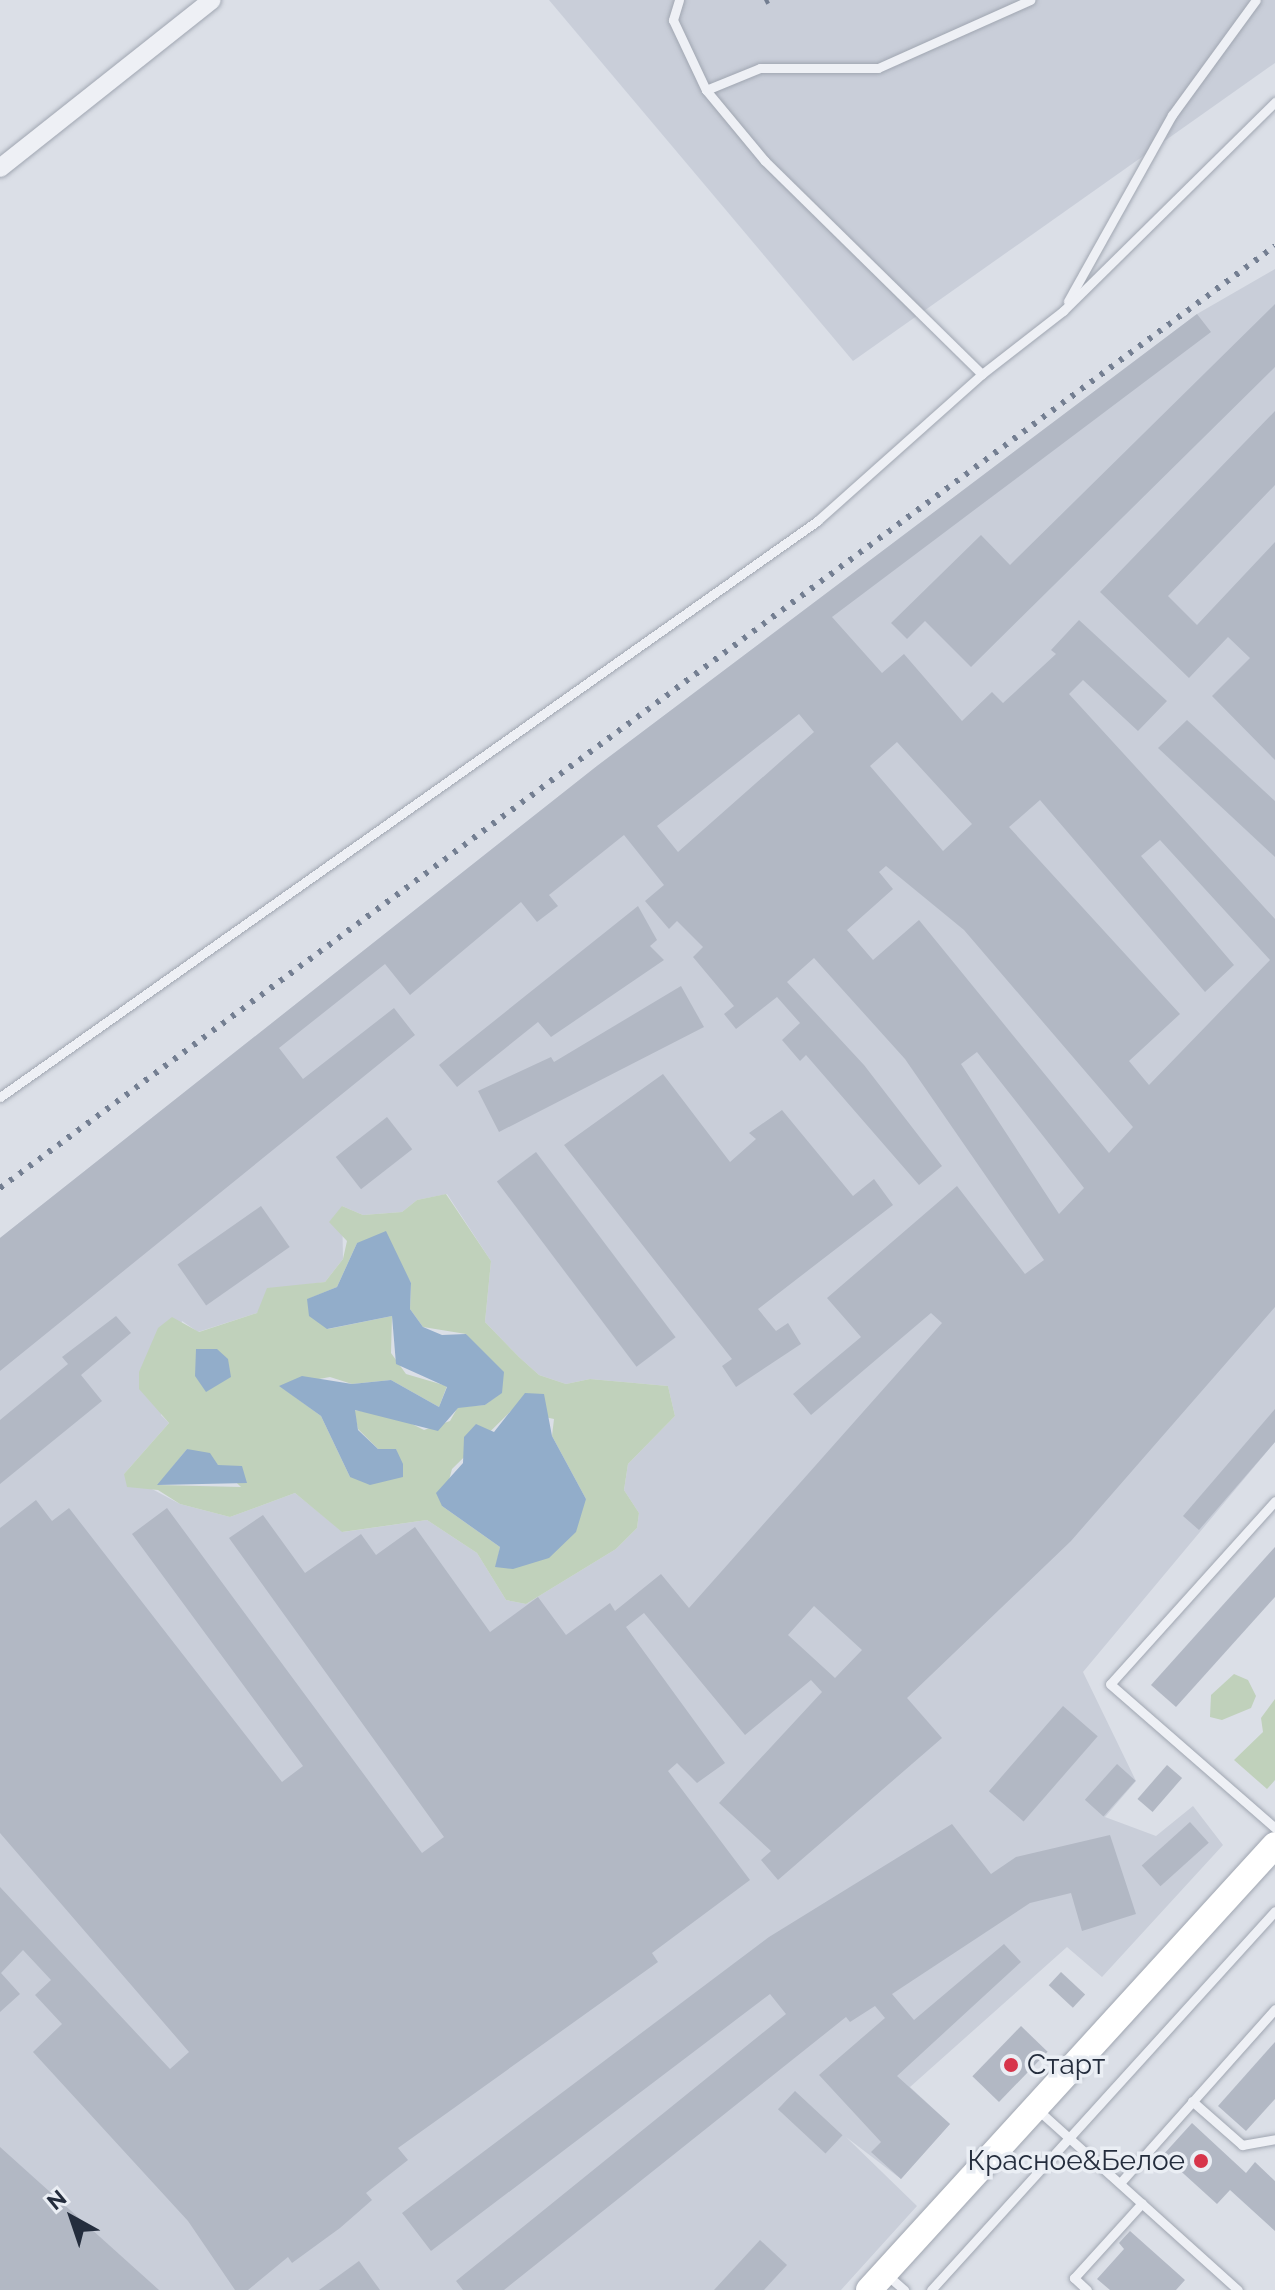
<!DOCTYPE html>
<meta charset="utf-8">
<style>
body{margin:0}
#map{position:relative;width:1275px;height:2290px;overflow:hidden;background:#dbdfe7;font-family:Raleway,sans-serif}
div>[style]{position:absolute}
[style*='--x']{left:calc(var(--x)*1px);top:calc(var(--y)*1px);width:calc(var(--w)*1px);rotate:calc(var(--a)*1deg)}
.built>*{inset:0;background:#c9ced9}
.green>*{inset:0;background:#c0d1bb}
.water>*{inset:0;background:#92adca}
.building>*{inset:0;background:#b2b8c4;transform-origin:0 0}
.roads{filter:drop-shadow(0 0 2px #a0a6b1) drop-shadow(0 0 2px #a0a6b1)}
.service>*{height:9px;margin:-4.5px;padding:0 4.5px;transform-origin:4.5px;border-radius:4.5px;background:#eef0f5}
.minor>*{height:18px;margin:-9px;padding:0 9px;transform-origin:9px;border-radius:9px;background:#eef0f5}
.secondary>*{height:26px;margin:-13px;padding:0 13px;transform-origin:13px;border-radius:13px;background:#fff}
.rail>*{height:6px;margin-top:-3px;transform-origin:0;background:repeating-linear-gradient(90deg,#737e91 0 4px,transparent 0 12px)}
.dots>*{width:22px;height:22px;translate:-50% -50%;box-sizing:border-box;border:4px solid #eaeef4;border-radius:50%}
span{translate:-50% -50%;white-space:nowrap;text-align:center;line-height:1.15;-webkit-text-stroke:7px #eaeef4;paint-order:stroke}
.poi-label{font-size:28px;color:#242d3d}
.left{translate:0 -50%;text-align:left}
.right{translate:-100% -50%;text-align:right}
.north{position:absolute;left:32px;top:2178px;width:80px;height:80px;-webkit-text-stroke:6px #eaeef4;paint-order:stroke;rotate:320deg;font-size:22px;font-weight:700;line-height:32px;text-align:center;color:#242d3d}
.north::after{content:'';display:block;margin:auto;width:28px;height:36px;background:#242d3d;clip-path:polygon(50% 0,100% 100%,50% 72%,0 100%)}
</style>
<div id="map">
<div class="built">
<div style="clip-path:polygon(549px 0,1275px 0,1275px 63px,853px 361px)"></div>
<div style="clip-path:polygon(evenodd,1275px 269px,1275px 1442px,1083px 1672px,1136px 1781px,1105px 1817px,1156px 1836px,1193px 1806px,1223px 1845px,1102px 1977px,1067px 1947px,910px 2087px,950px 2124px,901px 2179px,846px 2137px,917px 2206px,841px 2290px,0 2290px,0 1238px,597px 766px,1197px 314px,1275px 269px,447px 1194px,491px 1261px,485px 1322px,519px 1357px,539px 1375px,566px 1384px,590px 1379px,668px 1386px,675px 1416px,628px 1464px,624px 1490px,639px 1513px,637px 1528px,616px 1549px,526px 1604px,506px 1600px,477px 1553px,427px 1520px,343px 1532px,295px 1493px,230px 1517px,180px 1504px,124px 1474px,169px 1423px,161px 1415px,182px 1321px,198px 1332px,257px 1313px,283px 1288px,325px 1282px,343px 1259px,342px 1206px,363px 1215px,402px 1212px,417px 1200px,447px 1194px)"></div>
</div>
<div class="green">
<div style="clip-path:polygon(evenodd,446px 1194px,491px 1261px,485px 1322px,519px 1357px,539px 1375px,566px 1384px,590px 1379px,668px 1386px,675px 1416px,628px 1464px,624px 1490px,639px 1513px,637px 1528px,616px 1549px,526px 1604px,506px 1600px,477px 1553px,427px 1520px,342px 1532px,295px 1493px,230px 1517px,180px 1504px,158px 1490px,127px 1487px,124px 1474px,169px 1423px,139px 1389px,139px 1372px,158px 1328px,172px 1317px,199px 1332px,257px 1313px,267px 1288px,325px 1282px,343px 1259px,347px 1241px,329px 1222px,342px 1206px,363px 1215px,402px 1212px,417px 1200px,446px 1194px,357px 1243px,400px 1263px,411px 1283px,410px 1309px,423px 1327px,466px 1334px,502px 1392px,485px 1405px,458px 1407px,450px 1421px,424px 1430px,398px 1417px,354px 1410px,358px 1429px,378px 1449px,396px 1449px,403px 1477px,350px 1477px,321px 1416px,280px 1386px,330px 1377px,352px 1384px,391px 1380px,439px 1407px,447px 1386px,406px 1374px,391px 1353px,392px 1316px,328px 1329px,308px 1299px,337px 1287px,357px 1243px,446px 1194px,512px 1410px,554px 1419px,552px 1436px,586px 1499px,496px 1567px,500px 1547px,442px 1506px,452px 1469px,512px 1410px,446px 1194px,187px 1449px,218px 1465px,241px 1487px,158px 1485px,187px 1449px)"></div>
<div style="clip-path:polygon(1234px 1674px,1248px 1680px,1256px 1696px,1251px 1708px,1222px 1720px,1210px 1717px,1211px 1695px)"></div>
<div style="clip-path:polygon(1275px 1699px,1275px 1780px,1267px 1789px,1234px 1760px,1263px 1732px,1261px 1718px)"></div>
</div>
<div class="water">
<div style="clip-path:polygon(386px 1231px,411px 1283px,410px 1309px,423px 1327px,442px 1335px,466px 1334px,504px 1372px,502px 1393px,485px 1405px,458px 1408px,438px 1431px,355px 1410px,358px 1430px,378px 1449px,396px 1449px,403px 1464px,403px 1477px,370px 1485px,350px 1477px,321px 1416px,279px 1386px,302px 1376px,352px 1384px,391px 1380px,439px 1407px,447px 1387px,396px 1364px,392px 1316px,327px 1329px,309px 1316px,307px 1299px,337px 1287px,357px 1243px)"></div>
<div style="clip-path:polygon(196px 1349px,217px 1349px,228px 1359px,231px 1377px,206px 1392px,195px 1376px)"></div>
<div style="clip-path:polygon(525px 1393px,544px 1394px,552px 1436px,586px 1499px,576px 1532px,549px 1558px,513px 1569px,495px 1567px,500px 1547px,442px 1506px,436px 1493px,463px 1463px,464px 1437px,476px 1424px,494px 1432px)"></div>
<div style="clip-path:polygon(187px 1449px,210px 1453px,218px 1465px,242px 1466px,247px 1483px,157px 1485px)"></div>
</div>
<div class="building">
<div style="clip-path:polygon(1275px 304px,1275px 367px,971px 667px,925px 621px,907px 639px,891px 623px,981px 535px,1010px 565px)"></div>
<div style="clip-path:polygon(evenodd,1197px 314px,1211px 332px,832px 617px,882px 673px,904px 654px,962px 721px,992px 692px,1003px 703px,1056px 654px,1051px 650px,1079px 620px,1167px 701px,1138px 731px,1083px 680px,1069px 694px,1275px 919px,1275px 1307px,1071px 1541px,907px 1698px,942px 1738px,778px 1880px,761px 1860px,771px 1851px,719px 1803px,822px 1692px,811px 1680px,745px 1735px,644px 1613px,626px 1627px,725px 1763px,697px 1783px,677px 1763px,668px 1771px,750px 1880px,652px 1953px,658px 1962px,398px 2148px,408px 2160px,366px 2193px,372px 2200px,340px 2228px,292px 2263px,288px 2257px,248px 2290px,235px 2290px,188px 2221px,33px 2052px,62px 2024px,35px 1995px,51px 1980px,23px 1950px,1px 1973px,20px 1994px,0 2012px,0 1887px,170px 2069px,189px 2052px,0 1833px,0 1528px,36px 1500px,52px 1521px,69px 1508px,282px 1782px,303px 1766px,132px 1534px,167px 1508px,422px 1853px,444px 1837px,229px 1538px,263px 1515px,305px 1573px,361px 1534px,376px 1555px,415px 1527px,490px 1632px,538px 1597px,566px 1635px,610px 1603px,615px 1611px,661px 1574px,689px 1608px,942px 1323px,931px 1313px,811px 1415px,793px 1394px,861px 1337px,827px 1298px,957px 1186px,1025px 1274px,1044px 1260px,905px 1059px,814px 958px,787px 982px,864px 1065px,942px 1166px,919px 1185px,806px 1055px,800px 1061px,782px 1040px,800px 1023px,777px 997px,736px 1029px,724px 1014px,734px 1006px,693px 957px,703px 947px,677px 921px,669px 929px,645px 901px,664px 885px,624px 835px,549px 895px,558px 906px,537px 922px,521px 902px,410px 995px,385px 964px,279px 1048px,303px 1079px,394px 1008px,415px 1035px,0 1371px,0 1238px,597px 766px,1197px 314px,799px 714px,814px 732px,678px 852px,657px 826px,799px 714px,1197px 314px,897px 742px,972px 824px,943px 851px,870px 766px,897px 742px,1197px 314px,1040px 800px,1205px 992px,1234px 965px,1141px 856px,1160px 840px,1270px 960px,1149px 1085px,1129px 1061px,1180px 1014px,1009px 827px,1040px 800px,1197px 314px,886px 866px,964px 930px,1133px 1127px,1109px 1153px,919px 920px,873px 960px,847px 930px,893px 889px,879px 872px,886px 866px,1197px 314px,977px 1052px,1084px 1188px,1059px 1214px,961px 1064px,977px 1052px,1197px 314px,814px 1606px,862px 1650px,835px 1678px,788px 1635px,814px 1606px)"></div>
<div style="clip-path:polygon(1275px 411px,1275px 485px,1168px 596px,1197px 625px,1275px 542px,1275px 760px,1212px 696px,1250px 658px,1228px 637px,1189px 678px,1100px 592px)"></div>
<div style="clip-path:polygon(1187px 720px,1275px 801px,1275px 857px,1158px 748px)"></div>
<div style="clip-path:polygon(638px 906px,657px 940px,650px 946px,664px 960px,551px 1037px,538px 1022px,457px 1087px,439px 1065px)"></div>
<div style="clip-path:polygon(681px 986px,704px 1027px,499px 1132px,478px 1091px,551px 1057px,554px 1062px)"></div>
<div style="clip-path:polygon(663px 1074px,730px 1162px,756px 1139px,749px 1133px,782px 1110px,853px 1196px,874px 1179px,893px 1205px,758px 1309px,776px 1331px,788px 1323px,801px 1344px,736px 1387px,722px 1366px,732px 1359px,564px 1145px)"></div>
<div style="left:387px;top:1117px;width:41px;height:65px;rotate:52deg"></div>
<div style="left:536px;top:1152px;width:232px;height:49px;rotate:53deg"></div>
<div style="left:261px;top:1206px;width:50px;height:102px;rotate:55deg"></div>
<div style="clip-path:polygon(116px 1316px,131px 1333px,81px 1375px,102px 1401px,0 1484px,0 1420px,68px 1364px,62px 1357px)"></div>
<div style="clip-path:polygon(1275px 1409px,1275px 1442px,1199px 1530px,1183px 1516px)"></div>
<div style="clip-path:polygon(1275px 1547px,1275px 1597px,1176px 1707px,1151px 1685px)"></div>
<div style="left:1063px;top:1706px;width:46px;height:113px;rotate:41deg"></div>
<div style="left:1117px;top:1764px;width:25px;height:48px;rotate:42deg"></div>
<div style="left:1167px;top:1765px;width:20px;height:45px;rotate:41deg"></div>
<div style="left:1190px;top:1822px;width:28px;height:65px;rotate:48deg"></div>
<div style="clip-path:polygon(952px 1824px,991px 1874px,1016px 1857px,1110px 1835px,1136px 1914px,1082px 1931px,1071px 1893px,1030px 1903px,892px 1994px,914px 2020px,1004px 1944px,1021px 1962px,897px 2076px,950px 2124px,901px 2179px,871px 2152px,881px 2142px,819px 2075px,885px 2018px,875px 2006px,850px 2022px,846px 2017px,504px 2290px,463px 2290px,456px 2281px,786px 2014px,770px 1994px,431px 2251px,402px 2213px,769px 1937px)"></div>
<div style="left:1061px;top:1972px;width:33px;height:18px;rotate:43deg"></div>
<div style="left:1021px;top:2026px;width:37px;height:70px;rotate:44deg"></div>
<div style="clip-path:polygon(1275px 2042px,1275px 2099px,1246px 2131px,1218px 2106px)"></div>
<div style="left:795px;top:2091px;width:65px;height:25px;rotate:43deg"></div>
<div style="clip-path:polygon(1192px 2123px,1246px 2173px,1255px 2162px,1275px 2181px,1275px 2231px,1230px 2190px,1217px 2204px,1163px 2155px)"></div>
<div style="clip-path:polygon(0 2147px,159px 2290px,0 2290px)"></div>
<div style="clip-path:polygon(1130px 2231px,1185px 2280px,1176px 2290px,1110px 2290px,1097px 2279px,1124px 2249px,1119px 2243px)"></div>
<div style="clip-path:polygon(760px 2240px,787px 2265px,764px 2290px,714px 2290px)"></div>
<div style="clip-path:polygon(359px 2261px,380px 2290px,319px 2290px)"></div>
</div>
<div class="roads">
<div class="service">
<div style="--x:679;--y:0;--w:21;--a:107"></div>
<div style="--x:673;--y:20;--w:77;--a:64.8"></div>
<div style="--x:706;--y:90;--w:92;--a:50.3"></div>
<div style="--x:765;--y:161;--w:304;--a:44.5"></div>
<div style="--x:706;--y:90;--w:58;--a:-22.2"></div>
<div style="--x:760;--y:68;--w:118;--a:0"></div>
<div style="--x:878;--y:68;--w:167;--a:-24.1"></div>
<div style="--x:1068;--y:301;--w:213;--a:-60.8"></div>
<div style="--x:1172;--y:115;--w:142;--a:-53.9"></div>
<div style="--x:0;--y:1097;--w:1000;--a:-35.18"></div>
<div style="--x:817;--y:521;--w:221;--a:-41.7"></div>
<div style="--x:982;--y:374;--w:103;--a:-37.9"></div>
<div style="--x:1063;--y:311;--w:298;--a:-44.6"></div>
<div style="--x:1275;--y:1501;--w:246;--a:132"></div>
<div style="--x:1110;--y:1684;--w:219;--a:41.1"></div>
<div style="--x:1192;--y:2101;--w:67;--a:41.3"></div>
<div style="--x:1242;--y:2145;--w:34;--a:-10"></div>
<div style="--x:1038;--y:2110;--w:269;--a:42"></div>
<div style="--x:1120;--y:2183;--w:233;--a:-48.3"></div>
<div style="--x:887;--y:2275;--w:23;--a:41"></div>
<div style="--x:931;--y:2290;--w:512;--a:-47.77"></div>
<div style="--x:1087;--y:2290;--w:18;--a:-137"></div>
<div style="--x:1074;--y:2278;--w:101;--a:-47.8"></div>
</div>
<div class="minor">
<div style="--x:0;--y:168;--w:270;--a:-38.4"></div>
</div>
<div class="secondary">
<div style="--x:869;--y:2290;--w:602;--a:-47.62"></div>
</div>
</div>
<div class="rail">
<div style="--x:765;--y:2;--w:4;--a:-27"></div>
<div style="--x:0;--y:1188;--w:1585;--a:-36.46"></div>
</div>
<div class="dots">
<div style="left:1011px;top:2065px;background:#d7354b"></div>
<div style="left:1201px;top:2161px;background:#d7354b"></div>
</div>
<div class="poi-label">
<span class="left" style="left:1027px;top:2065px">Старт</span>
<span class="right" style="left:1185px;top:2161px">Красное&amp;Белое</span>
</div>
<div class="north">N</div>
</div>
